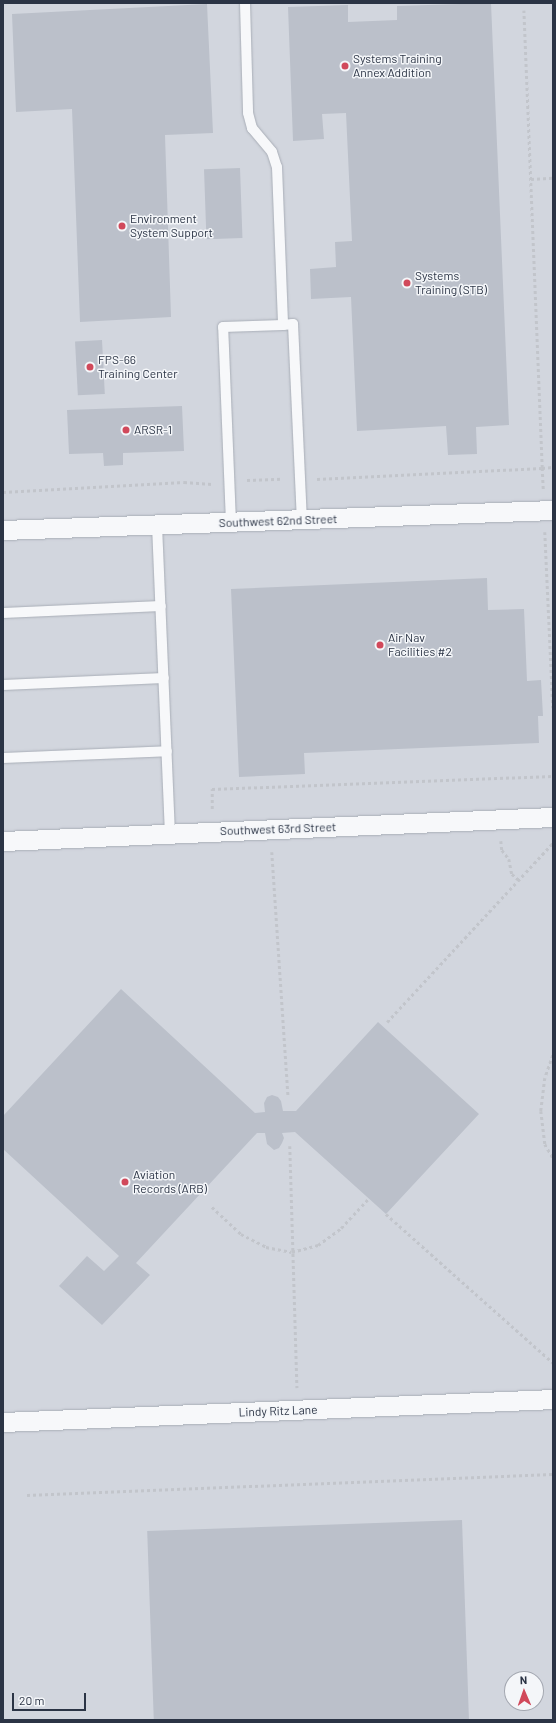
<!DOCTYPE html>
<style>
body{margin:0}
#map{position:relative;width:556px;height:1723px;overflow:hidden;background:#e4e7ec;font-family:Barlow,sans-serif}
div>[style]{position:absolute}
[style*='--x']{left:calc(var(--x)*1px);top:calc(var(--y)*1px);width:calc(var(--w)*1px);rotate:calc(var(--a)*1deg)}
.built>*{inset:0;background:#d2d6de}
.building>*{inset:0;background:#bbc0ca;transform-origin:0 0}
.path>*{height:2.5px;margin-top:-1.25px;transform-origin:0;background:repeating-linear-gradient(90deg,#c2c5cb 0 3px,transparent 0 6px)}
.roads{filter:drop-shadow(0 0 1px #a9aeb7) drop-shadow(0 0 1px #a9aeb7)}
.service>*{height:10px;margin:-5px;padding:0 5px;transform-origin:5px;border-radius:5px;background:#f7f8fa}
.minor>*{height:19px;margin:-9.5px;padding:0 9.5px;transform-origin:9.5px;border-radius:9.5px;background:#f7f8fa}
.dots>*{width:11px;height:11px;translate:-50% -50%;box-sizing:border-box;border:2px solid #f4f6f9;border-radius:50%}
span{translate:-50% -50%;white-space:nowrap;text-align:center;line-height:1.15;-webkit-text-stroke:3px #f4f6f9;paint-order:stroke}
.poi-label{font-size:12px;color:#2b3445}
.left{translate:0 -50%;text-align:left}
.street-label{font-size:12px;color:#2b3445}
.frame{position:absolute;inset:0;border:4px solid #2b3445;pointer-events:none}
.north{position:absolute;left:504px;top:1671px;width:40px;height:40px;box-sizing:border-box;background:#f4f6f9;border:1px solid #a4a8b1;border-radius:50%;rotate:358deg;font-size:11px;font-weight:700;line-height:16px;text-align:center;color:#2b3445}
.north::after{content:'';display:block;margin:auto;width:14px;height:18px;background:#d1495b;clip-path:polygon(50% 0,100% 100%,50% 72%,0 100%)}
.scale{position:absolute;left:12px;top:1693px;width:74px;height:18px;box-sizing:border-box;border:2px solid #2b3445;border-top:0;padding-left:5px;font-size:12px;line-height:14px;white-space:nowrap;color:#2b3445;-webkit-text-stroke:3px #f4f6f9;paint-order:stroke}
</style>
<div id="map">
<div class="built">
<div style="clip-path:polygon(evenodd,3px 3px,553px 3px,553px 1720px,3px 1720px,3px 3px,512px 1679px,536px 1679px,536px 1703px,512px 1703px,512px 1679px)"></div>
</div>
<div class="building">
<div style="clip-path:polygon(491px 3px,509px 425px,476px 427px,477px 454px,448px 455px,446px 426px,357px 431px,351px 297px,311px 299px,310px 269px,336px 267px,335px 242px,352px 241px,346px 113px,322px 114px,324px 139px,293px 141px,288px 7px,348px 5px,348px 22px,397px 20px,397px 6px)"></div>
<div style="clip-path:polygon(207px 4px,213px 133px,165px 135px,171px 317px,80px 322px,72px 109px,16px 112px,12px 14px)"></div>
<div style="left:240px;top:168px;width:70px;height:36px;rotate:88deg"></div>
<div style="left:102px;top:340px;width:54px;height:27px;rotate:87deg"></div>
<div style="clip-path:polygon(182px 406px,184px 451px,123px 453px,123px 465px,104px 466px,103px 453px,69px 454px,67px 410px)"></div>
<div style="clip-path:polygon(487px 578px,488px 610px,524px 609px,527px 681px,541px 680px,543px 716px,538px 716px,539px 743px,304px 753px,305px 774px,239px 777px,231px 589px)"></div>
<div style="clip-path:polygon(121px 989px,255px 1113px,265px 1112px,264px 1103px,267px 1097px,272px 1095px,278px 1097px,281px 1101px,283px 1111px,296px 1111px,378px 1022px,479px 1114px,386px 1214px,295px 1132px,282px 1133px,284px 1138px,282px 1143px,279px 1148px,274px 1150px,267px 1144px,265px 1133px,257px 1133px,136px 1263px,150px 1275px,102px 1325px,59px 1286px,87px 1256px,104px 1271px,119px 1256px,3px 1149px,3px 1116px)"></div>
<div style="left:462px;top:1520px;width:200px;height:315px;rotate:88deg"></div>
</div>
<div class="path">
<div style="--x:531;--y:179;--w:22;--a:-3"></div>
<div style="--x:317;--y:479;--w:225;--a:-2.8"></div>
<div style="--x:542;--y:468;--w:458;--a:-92.3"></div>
<div style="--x:247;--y:480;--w:35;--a:-2"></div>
<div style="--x:543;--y:489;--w:21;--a:-93"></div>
<div style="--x:542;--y:468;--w:11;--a:-5"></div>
<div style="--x:3;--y:492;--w:181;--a:-3.2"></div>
<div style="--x:184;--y:482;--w:28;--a:4"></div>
<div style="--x:545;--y:532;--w:176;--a:87.4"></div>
<div style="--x:212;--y:809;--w:20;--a:-90"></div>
<div style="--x:212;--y:789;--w:341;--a:-2.2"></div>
<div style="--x:501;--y:841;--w:9;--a:84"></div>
<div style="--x:502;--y:850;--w:11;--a:52"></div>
<div style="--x:509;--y:859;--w:15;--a:79"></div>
<div style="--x:512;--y:874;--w:9;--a:41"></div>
<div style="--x:272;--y:852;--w:245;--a:86.2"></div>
<div style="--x:387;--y:1022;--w:244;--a:-47.2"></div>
<div style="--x:553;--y:1055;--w:24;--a:109"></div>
<div style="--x:545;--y:1078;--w:33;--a:97"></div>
<div style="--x:541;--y:1111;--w:33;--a:83"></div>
<div style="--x:545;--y:1144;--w:16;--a:60"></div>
<div style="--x:290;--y:1146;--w:242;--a:88.3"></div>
<div style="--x:212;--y:1207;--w:40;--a:43"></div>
<div style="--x:241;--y:1234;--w:28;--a:27"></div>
<div style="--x:266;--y:1247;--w:26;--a:11"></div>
<div style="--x:292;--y:1252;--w:27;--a:-15"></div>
<div style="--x:318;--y:1245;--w:29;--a:-36"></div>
<div style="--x:341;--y:1228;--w:40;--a:-47"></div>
<div style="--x:386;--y:1214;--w:224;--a:41.7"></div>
<div style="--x:27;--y:1495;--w:526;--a:-2.29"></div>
</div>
<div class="roads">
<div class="service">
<div style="--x:245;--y:3;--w:110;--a:88.4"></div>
<div style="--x:248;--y:113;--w:16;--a:75"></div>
<div style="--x:252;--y:128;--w:31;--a:50"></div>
<div style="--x:272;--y:152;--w:16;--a:72"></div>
<div style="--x:277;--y:167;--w:158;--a:87.8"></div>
<div style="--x:231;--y:523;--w:196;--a:-92.3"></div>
<div style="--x:223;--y:327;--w:60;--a:-1.9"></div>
<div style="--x:283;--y:325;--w:10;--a:-6"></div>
<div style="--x:293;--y:324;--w:196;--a:87.4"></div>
<div style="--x:157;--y:525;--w:309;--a:87.6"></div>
<div style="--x:3;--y:613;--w:158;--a:-2.5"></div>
<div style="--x:3;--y:685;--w:161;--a:-2.5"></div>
<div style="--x:3;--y:758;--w:164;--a:-2.4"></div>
</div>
<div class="minor">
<div style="--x:3;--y:530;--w:550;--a:-2.08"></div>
<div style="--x:3;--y:841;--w:551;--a:-2.5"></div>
<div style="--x:3;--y:1422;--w:550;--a:-2.39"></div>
</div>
</div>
<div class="dots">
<div style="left:345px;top:66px;background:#d1495b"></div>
<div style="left:122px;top:226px;background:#d1495b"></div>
<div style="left:407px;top:283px;background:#d1495b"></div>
<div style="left:90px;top:367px;background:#d1495b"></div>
<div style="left:126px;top:430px;background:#d1495b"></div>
<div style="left:380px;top:645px;background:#d1495b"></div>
<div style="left:125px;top:1182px;background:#d1495b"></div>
</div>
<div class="poi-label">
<span class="left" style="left:353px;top:66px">Systems Training<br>Annex Addition</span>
<span class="left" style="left:130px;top:226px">Environment<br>System Support</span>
<span class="left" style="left:415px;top:283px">Systems<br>Training (STB)</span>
<span class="left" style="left:98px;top:367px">FPS-66<br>Training Center</span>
<span class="left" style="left:134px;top:430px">ARSR-1</span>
<span class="left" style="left:388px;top:645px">Air Nav<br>Facilities #2</span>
<span class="left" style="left:133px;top:1182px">Aviation<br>Records (ARB)</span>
</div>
<div class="street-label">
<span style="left:278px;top:521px;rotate:-2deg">Southwest 62nd Street</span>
<span style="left:278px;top:829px;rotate:-2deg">Southwest 63rd Street</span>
<span style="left:278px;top:1411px;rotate:-2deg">Lindy Ritz Lane</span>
</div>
<div class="frame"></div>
<div class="north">N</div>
<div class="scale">20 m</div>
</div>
